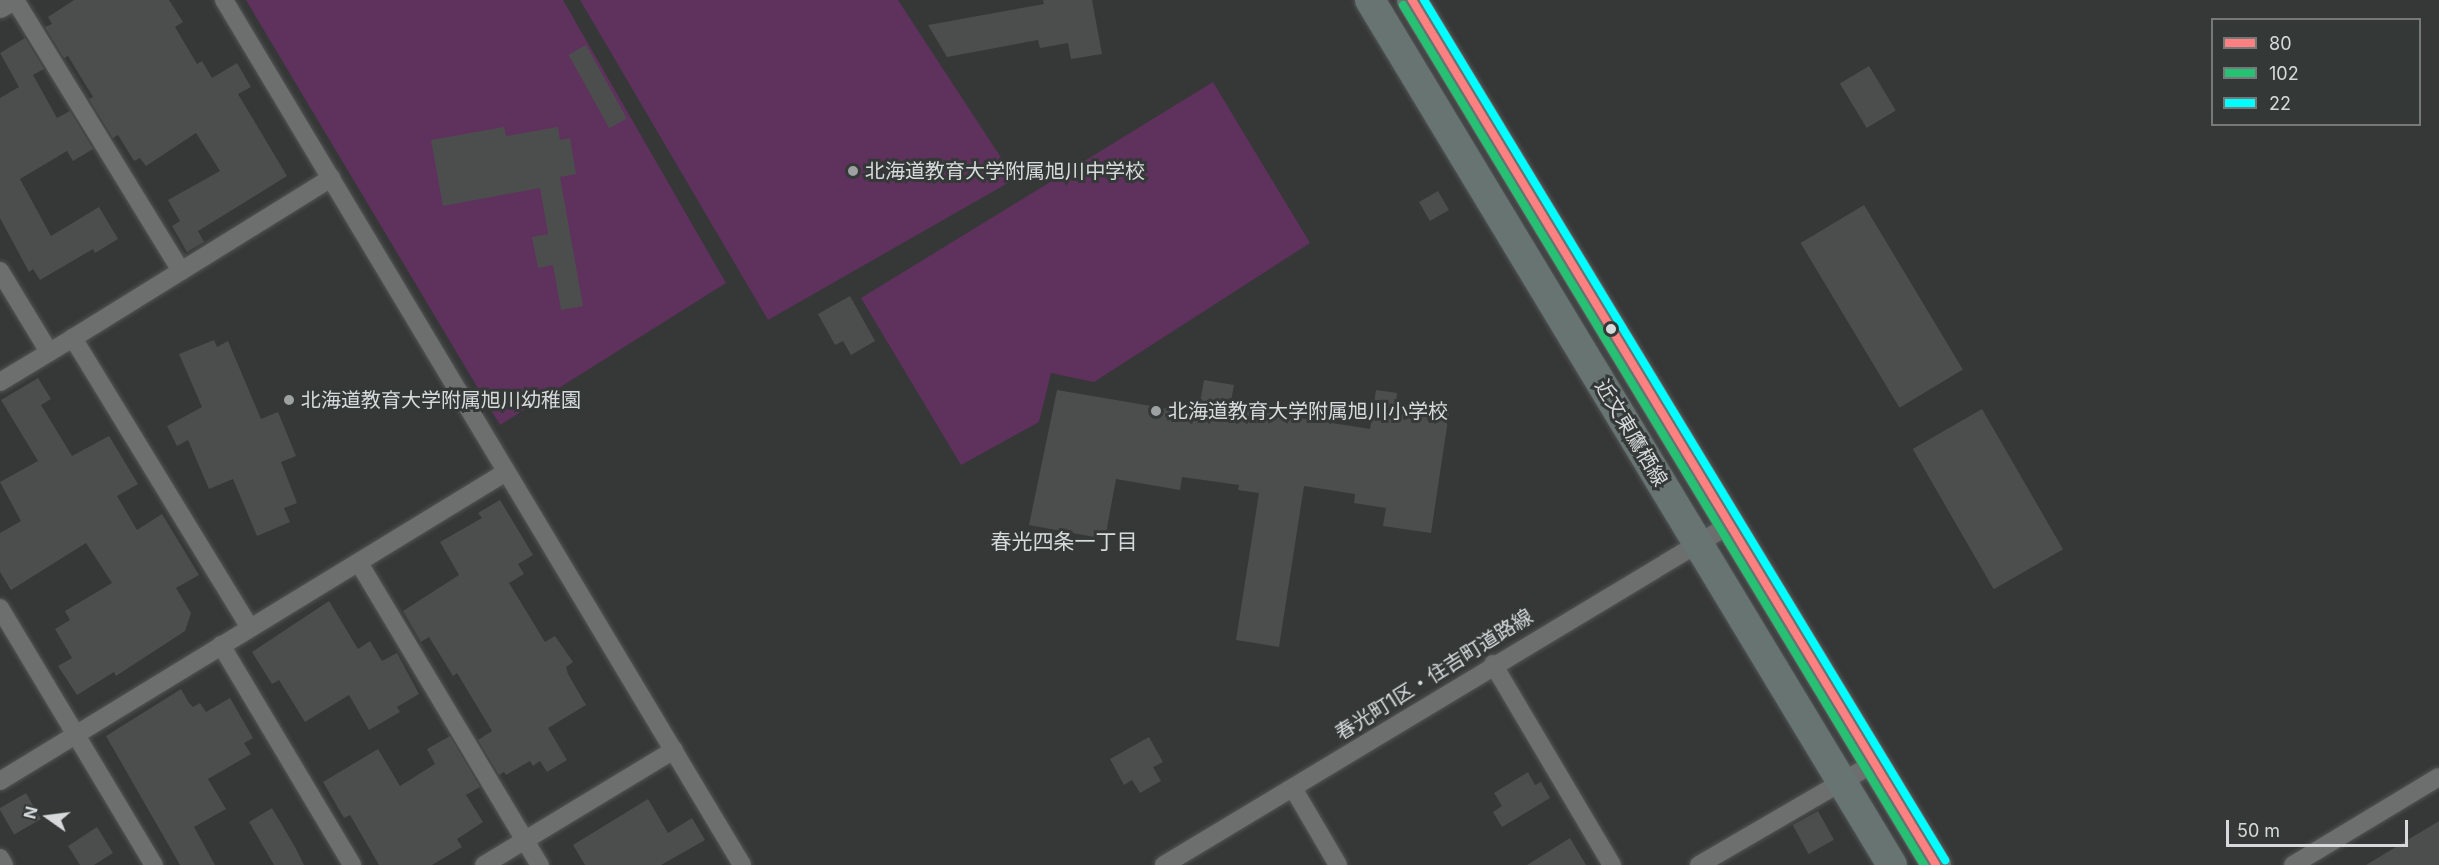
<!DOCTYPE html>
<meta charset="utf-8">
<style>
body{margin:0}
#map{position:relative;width:2439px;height:865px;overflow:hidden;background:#353837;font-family:Inter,"Noto Sans JP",sans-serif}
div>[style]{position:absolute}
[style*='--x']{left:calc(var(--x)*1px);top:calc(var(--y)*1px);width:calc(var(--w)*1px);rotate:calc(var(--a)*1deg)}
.green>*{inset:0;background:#5f315d}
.building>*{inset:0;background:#4c4e4e;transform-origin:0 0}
.roads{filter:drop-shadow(0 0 2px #525454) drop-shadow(0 0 2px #525454)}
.minor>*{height:18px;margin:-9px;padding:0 9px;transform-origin:9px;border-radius:9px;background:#6c6f6e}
.tertiary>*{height:24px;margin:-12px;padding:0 12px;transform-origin:12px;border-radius:12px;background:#6c6f6e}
.primary>*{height:30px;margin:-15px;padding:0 15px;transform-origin:15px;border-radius:15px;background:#677472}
.bus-1>*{height:8px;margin:-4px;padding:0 4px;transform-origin:4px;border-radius:4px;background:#ff8080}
.bus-2>*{height:8px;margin:-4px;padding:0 4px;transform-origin:4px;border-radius:4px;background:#26c172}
.bus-3>*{height:8px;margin:-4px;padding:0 4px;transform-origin:4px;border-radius:4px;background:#0ff}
.dots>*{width:16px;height:16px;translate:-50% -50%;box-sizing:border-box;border:3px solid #343938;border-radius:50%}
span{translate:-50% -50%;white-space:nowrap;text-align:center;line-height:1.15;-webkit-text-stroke:6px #343938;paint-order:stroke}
.poi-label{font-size:20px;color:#d7dada}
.left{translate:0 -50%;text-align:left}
.street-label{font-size:20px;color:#d7dada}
.neighbourhood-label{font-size:21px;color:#d7dada}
.legend{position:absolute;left:2211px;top:18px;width:210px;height:108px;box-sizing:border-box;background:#343938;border:2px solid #757979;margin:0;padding:8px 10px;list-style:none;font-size:18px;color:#d7dada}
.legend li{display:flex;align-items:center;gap:12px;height:30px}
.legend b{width:30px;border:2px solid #757979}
.north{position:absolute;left:18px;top:787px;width:60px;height:60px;-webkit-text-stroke:4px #343938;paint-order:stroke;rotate:284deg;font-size:16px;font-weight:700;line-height:24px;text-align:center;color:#d7dada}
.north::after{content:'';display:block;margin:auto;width:21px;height:27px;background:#d7dada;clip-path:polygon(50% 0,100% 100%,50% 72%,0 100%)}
.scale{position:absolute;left:2226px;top:820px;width:182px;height:27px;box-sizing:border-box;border:3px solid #d7dada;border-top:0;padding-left:8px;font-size:18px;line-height:21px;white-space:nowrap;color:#d7dada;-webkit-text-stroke:4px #343938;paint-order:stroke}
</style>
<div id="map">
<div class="green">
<div style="clip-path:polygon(246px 0,563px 0,726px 283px,500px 425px)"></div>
<div style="clip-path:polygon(580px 0,898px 0,1015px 179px,768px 320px)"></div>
<div style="clip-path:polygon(1213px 82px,1310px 243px,1094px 382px,1051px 373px,1039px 422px,961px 465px,861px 298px)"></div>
</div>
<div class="building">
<div style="clip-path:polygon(74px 0,169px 0,183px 22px,175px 27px,197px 64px,202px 61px,212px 78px,237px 63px,251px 87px,238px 94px,287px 176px,198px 231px,204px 242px,187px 252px,172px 226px,180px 221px,168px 200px,220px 171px,196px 133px,146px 166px,140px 158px,134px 161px,118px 135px,113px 138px,89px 99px,93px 97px,79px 74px,68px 56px,64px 58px,45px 27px,52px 24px,48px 17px)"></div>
<div style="clip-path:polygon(1043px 0,1092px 0,1102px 54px,1071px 59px,1068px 43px,1040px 48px,1038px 40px,947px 57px,928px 25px,1044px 4px)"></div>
<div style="clip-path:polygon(25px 38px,44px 69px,33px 75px,57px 118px,70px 111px,93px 149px,73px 161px,67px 151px,20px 179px,51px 236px,99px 207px,118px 239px,95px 253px,93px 249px,40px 280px,33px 269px,29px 272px,0 218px,0 98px,19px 87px,0 53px)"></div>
<div style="left:586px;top:45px;width:84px;height:20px;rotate:61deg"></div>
<div style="left:1869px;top:66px;width:52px;height:34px;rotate:59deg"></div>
<div style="clip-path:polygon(504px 127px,506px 136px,558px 127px,560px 140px,570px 138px,576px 174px,560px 177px,583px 306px,561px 310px,553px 265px,538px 268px,532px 237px,548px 234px,540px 188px,443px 206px,431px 140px)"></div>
<div style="left:1438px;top:191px;width:22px;height:22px;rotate:60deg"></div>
<div style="left:1864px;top:205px;width:192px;height:74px;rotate:59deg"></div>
<div style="clip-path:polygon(850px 296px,875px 341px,851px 355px,843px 341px,835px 345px,818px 314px)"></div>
<div style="clip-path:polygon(214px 340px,217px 347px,228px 341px,261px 419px,278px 412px,296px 456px,281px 462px,297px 503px,284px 508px,290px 522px,257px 536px,233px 479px,209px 489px,188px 440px,177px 446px,167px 426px,202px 407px,179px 354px)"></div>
<div style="clip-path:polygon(38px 378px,51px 399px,41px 405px,72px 456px,109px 436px,138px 484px,117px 496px,137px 530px,162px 514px,199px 575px,176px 588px,191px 613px,185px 631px,116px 676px,114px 672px,77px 695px,58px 666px,72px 658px,55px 629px,70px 620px,65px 611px,112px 583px,86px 543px,11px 590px,0 572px,0 533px,21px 521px,0 482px,38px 461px,1px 400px)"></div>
<div style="clip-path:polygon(1204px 380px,1234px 385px,1230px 407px,1370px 429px,1376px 390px,1397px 393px,1396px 404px,1449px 413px,1431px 533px,1383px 526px,1386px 508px,1354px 503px,1355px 494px,1304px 486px,1279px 647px,1236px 640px,1259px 493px,1238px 490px,1239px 485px,1182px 477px,1180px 490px,1116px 479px,1105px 539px,1029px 525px,1057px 390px,1198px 414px)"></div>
<div style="left:1982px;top:409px;width:162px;height:80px;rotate:60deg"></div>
<div style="clip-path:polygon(500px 500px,533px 555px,518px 564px,524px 574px,509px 583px,545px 642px,555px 636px,573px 662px,566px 667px,568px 674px,586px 705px,548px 728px,567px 760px,547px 772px,540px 761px,533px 766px,530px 761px,506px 775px,504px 772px,499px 775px,478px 740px,492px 731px,457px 673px,453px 676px,429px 637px,421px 642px,403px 611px,459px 575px,440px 542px,482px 518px,478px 513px)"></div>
<div style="clip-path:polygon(329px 601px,358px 649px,370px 641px,382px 661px,397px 653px,419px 694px,397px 707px,400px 712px,369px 730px,349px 695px,305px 722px,279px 680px,272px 684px,252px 652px)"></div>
<div style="clip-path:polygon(181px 689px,189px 703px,193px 707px,200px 703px,206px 712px,230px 698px,253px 738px,244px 743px,251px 754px,208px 779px,226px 809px,194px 827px,215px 865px,180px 865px,106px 736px)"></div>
<div style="clip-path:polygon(450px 736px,480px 787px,466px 795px,483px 822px,457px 839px,462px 847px,432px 865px,379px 865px,350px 815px,344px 818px,323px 782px,378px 749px,400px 786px,435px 764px,427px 749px)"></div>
<div style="clip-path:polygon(1149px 737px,1163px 762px,1153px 767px,1161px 781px,1140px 793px,1132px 780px,1124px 785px,1110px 759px)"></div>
<div style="clip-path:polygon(1528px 772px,1535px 785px,1541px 782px,1550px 798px,1502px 827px,1493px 812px,1502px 806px,1494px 793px)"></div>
<div style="left:26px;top:793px;width:30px;height:31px;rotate:60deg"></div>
<div style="clip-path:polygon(648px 799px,668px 833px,692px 818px,705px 840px,661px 865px,585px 865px,573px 845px)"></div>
<div style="clip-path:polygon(272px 808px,295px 847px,304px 865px,274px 865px,249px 822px)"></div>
<div style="left:1818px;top:811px;width:33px;height:29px;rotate:61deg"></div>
<div style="clip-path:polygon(2439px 821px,2439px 865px,2366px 865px)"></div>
<div style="clip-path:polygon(97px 827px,113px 853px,94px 865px,80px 865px,68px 846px)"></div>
<div style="clip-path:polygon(1570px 838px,1586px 865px,1527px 865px)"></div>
</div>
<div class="roads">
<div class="minor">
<div style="--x:15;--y:0;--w:318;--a:58.5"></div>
<div style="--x:224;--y:0;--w:1008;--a:59.08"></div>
<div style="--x:0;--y:271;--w:95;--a:58.8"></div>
<div style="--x:0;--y:382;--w:85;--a:-31.1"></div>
<div style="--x:359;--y:563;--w:352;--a:59.1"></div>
<div style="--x:0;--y:608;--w:300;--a:59.1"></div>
<div style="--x:250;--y:628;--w:340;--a:-121.4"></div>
<div style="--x:73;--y:338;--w:304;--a:-31.8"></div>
<div style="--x:221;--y:645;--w:256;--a:59.2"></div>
<div style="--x:1493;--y:664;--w:234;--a:59.4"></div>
<div style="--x:0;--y:781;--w:593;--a:-31.41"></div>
<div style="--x:1293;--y:788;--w:89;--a:59.7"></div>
<div style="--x:0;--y:858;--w:8;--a:60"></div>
<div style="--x:484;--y:865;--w:222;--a:-31.2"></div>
<div style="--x:1164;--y:865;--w:659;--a:-31.04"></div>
<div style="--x:1699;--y:865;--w:203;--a:-30.2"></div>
<div style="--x:2293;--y:865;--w:170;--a:-31.1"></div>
</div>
<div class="tertiary">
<div style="--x:0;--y:6;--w:12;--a:-31"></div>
</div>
<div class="primary">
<div style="--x:1370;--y:0;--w:1010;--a:58.89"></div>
<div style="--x:1412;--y:0;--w:1011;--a:58.79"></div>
</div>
</div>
<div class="bus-1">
<div style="--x:1412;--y:0;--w:1011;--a:58.79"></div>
</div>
<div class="bus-2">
<div style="--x:1403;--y:5;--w:1006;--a:58.79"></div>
</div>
<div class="bus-3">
<div style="--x:1424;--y:0;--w:1006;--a:58.79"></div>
</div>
<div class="dots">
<div style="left:853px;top:171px;background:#9ea1a1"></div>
<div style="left:1611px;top:329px;background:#d7dada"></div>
<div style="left:289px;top:400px;background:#9ea1a1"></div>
<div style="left:1156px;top:411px;background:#9ea1a1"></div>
</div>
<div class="poi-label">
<span class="left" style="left:865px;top:171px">北海道教育大学附属旭川中学校</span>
<span class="left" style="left:301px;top:400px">北海道教育大学附属旭川幼稚園</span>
<span class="left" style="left:1168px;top:411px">北海道教育大学附属旭川小学校</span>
</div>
<div class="street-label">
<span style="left:1631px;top:433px;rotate:59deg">近文東鷹栖線</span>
<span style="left:1434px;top:675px;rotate:-32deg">春光町1区・住吉町道路線</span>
</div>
<div class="neighbourhood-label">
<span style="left:1064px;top:542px">春光四条一丁目</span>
</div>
<ul class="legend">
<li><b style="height:8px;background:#ff8080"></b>80</li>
<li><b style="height:8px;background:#26c172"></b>102</li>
<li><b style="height:8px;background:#0ff"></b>22</li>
</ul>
<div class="north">N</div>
<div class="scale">50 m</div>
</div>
